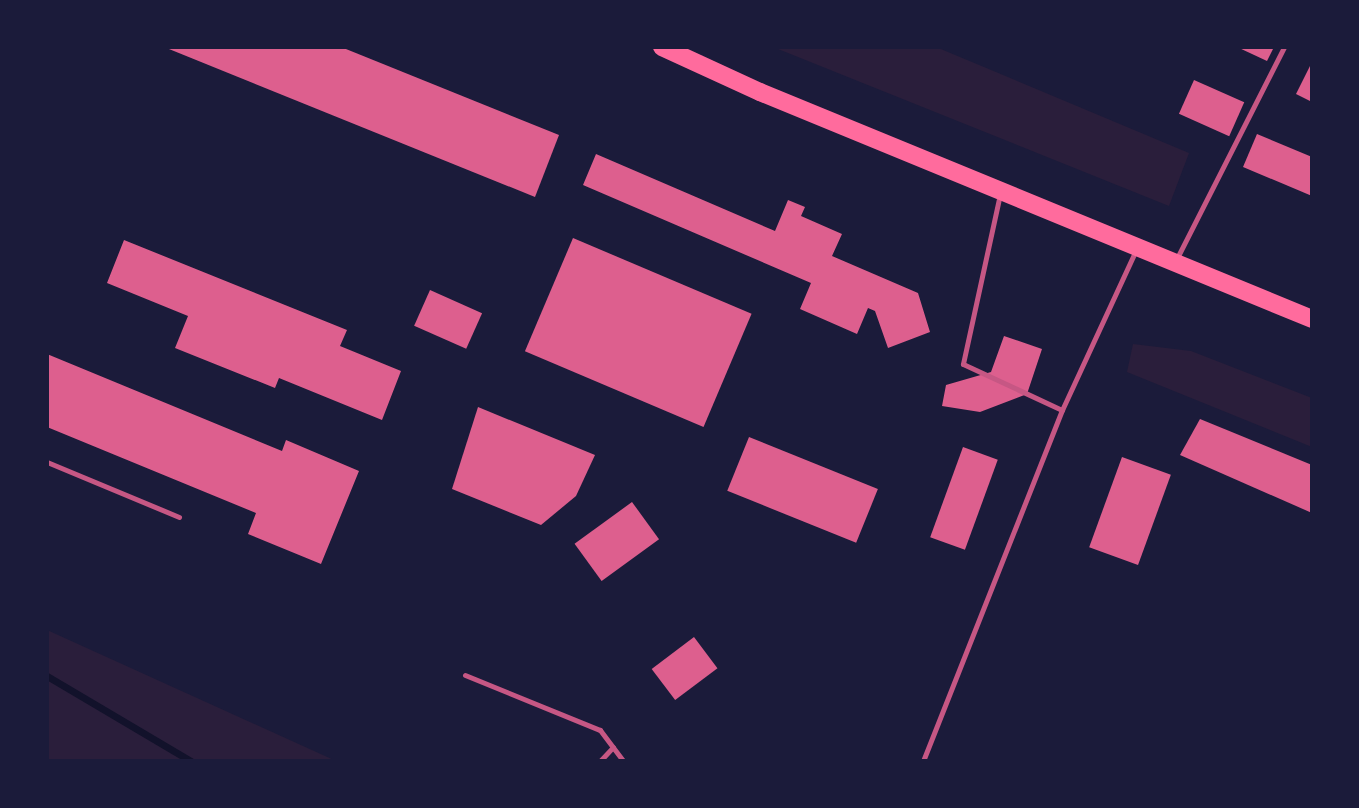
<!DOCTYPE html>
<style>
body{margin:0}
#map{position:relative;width:1359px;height:808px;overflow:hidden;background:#1b1b3a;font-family:Helvetica,sans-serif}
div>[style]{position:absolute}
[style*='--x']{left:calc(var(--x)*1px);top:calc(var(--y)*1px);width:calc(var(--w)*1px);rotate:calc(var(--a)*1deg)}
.green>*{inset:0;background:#2a1e3b}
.stream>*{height:7px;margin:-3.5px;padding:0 3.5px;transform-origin:3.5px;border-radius:3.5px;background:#12122b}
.building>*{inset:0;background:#dd5f8e;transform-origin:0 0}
.service>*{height:5px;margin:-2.5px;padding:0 2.5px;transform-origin:2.5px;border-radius:2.5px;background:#c65784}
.primary>*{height:18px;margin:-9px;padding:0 9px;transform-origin:9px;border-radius:9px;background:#ff6b9d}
span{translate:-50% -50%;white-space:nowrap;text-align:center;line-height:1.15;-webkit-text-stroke:5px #1b1b3a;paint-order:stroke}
.frame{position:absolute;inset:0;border:49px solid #1b1b3a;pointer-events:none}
</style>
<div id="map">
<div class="green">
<div style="clip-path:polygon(773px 47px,936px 47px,1189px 153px,1169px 206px)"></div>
<div style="clip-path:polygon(1133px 344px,1191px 351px,1312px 398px,1312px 447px,1127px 372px)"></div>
<div style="clip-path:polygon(47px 630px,336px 761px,47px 761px)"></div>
</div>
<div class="stream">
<div style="--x:47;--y:676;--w:167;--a:30.6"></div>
</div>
<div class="building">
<div style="clip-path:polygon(164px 47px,341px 47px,559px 135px,535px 197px)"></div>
<div style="clip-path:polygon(1237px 47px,1274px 47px,1267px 61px)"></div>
<div style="clip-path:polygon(1312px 62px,1312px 102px,1296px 94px)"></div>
<div style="left:1194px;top:80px;width:55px;height:37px;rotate:24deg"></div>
<div style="clip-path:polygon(1257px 134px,1312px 157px,1312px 196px,1243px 167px)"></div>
<div style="clip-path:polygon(596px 154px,775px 231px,788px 200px,805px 207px,801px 216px,842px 234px,832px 256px,918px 293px,930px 332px,888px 348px,875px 311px,868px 308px,857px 334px,800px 309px,811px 283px,583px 185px)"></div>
<div style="left:573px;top:238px;width:194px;height:123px;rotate:23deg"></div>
<div style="clip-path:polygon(124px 240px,347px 330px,340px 346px,401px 371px,382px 420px,279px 378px,275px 388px,175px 348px,188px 316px,107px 283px)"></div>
<div style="left:430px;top:290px;width:57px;height:39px;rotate:24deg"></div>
<div style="clip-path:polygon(1004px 336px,1042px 349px,1027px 394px,980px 412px,942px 406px,946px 385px,991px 372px)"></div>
<div style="clip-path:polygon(47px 354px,282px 451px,286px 440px,359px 471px,321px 564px,248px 534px,256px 513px,47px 427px)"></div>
<div style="clip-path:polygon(478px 407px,595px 455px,576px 496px,541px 525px,452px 489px)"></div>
<div style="clip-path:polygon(1200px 419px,1312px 465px,1312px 513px,1180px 455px)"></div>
<div style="left:749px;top:437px;width:139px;height:58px;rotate:22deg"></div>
<div style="left:963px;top:447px;width:37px;height:96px;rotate:20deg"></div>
<div style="left:1122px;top:457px;width:52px;height:96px;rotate:20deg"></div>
<div style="left:632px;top:502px;width:46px;height:71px;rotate:54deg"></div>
<div style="left:694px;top:637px;width:39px;height:53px;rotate:53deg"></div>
</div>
<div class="service">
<div style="--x:1000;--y:194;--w:174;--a:102.3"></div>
<div style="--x:963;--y:364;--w:109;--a:24.9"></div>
<div style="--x:1062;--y:410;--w:176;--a:-65.2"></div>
<div style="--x:1176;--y:260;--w:239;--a:-63.1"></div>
<div style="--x:47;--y:462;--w:143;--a:22.6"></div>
<div style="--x:465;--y:675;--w:146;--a:22.2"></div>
<div style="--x:600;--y:730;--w:39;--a:53"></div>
<div style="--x:600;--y:761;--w:19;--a:-47"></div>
<div style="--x:923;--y:761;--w:378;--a:-68.4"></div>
</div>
<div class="primary">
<div style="--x:662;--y:47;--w:108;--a:24.7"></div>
<div style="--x:760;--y:92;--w:597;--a:22.35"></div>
</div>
<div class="frame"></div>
</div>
